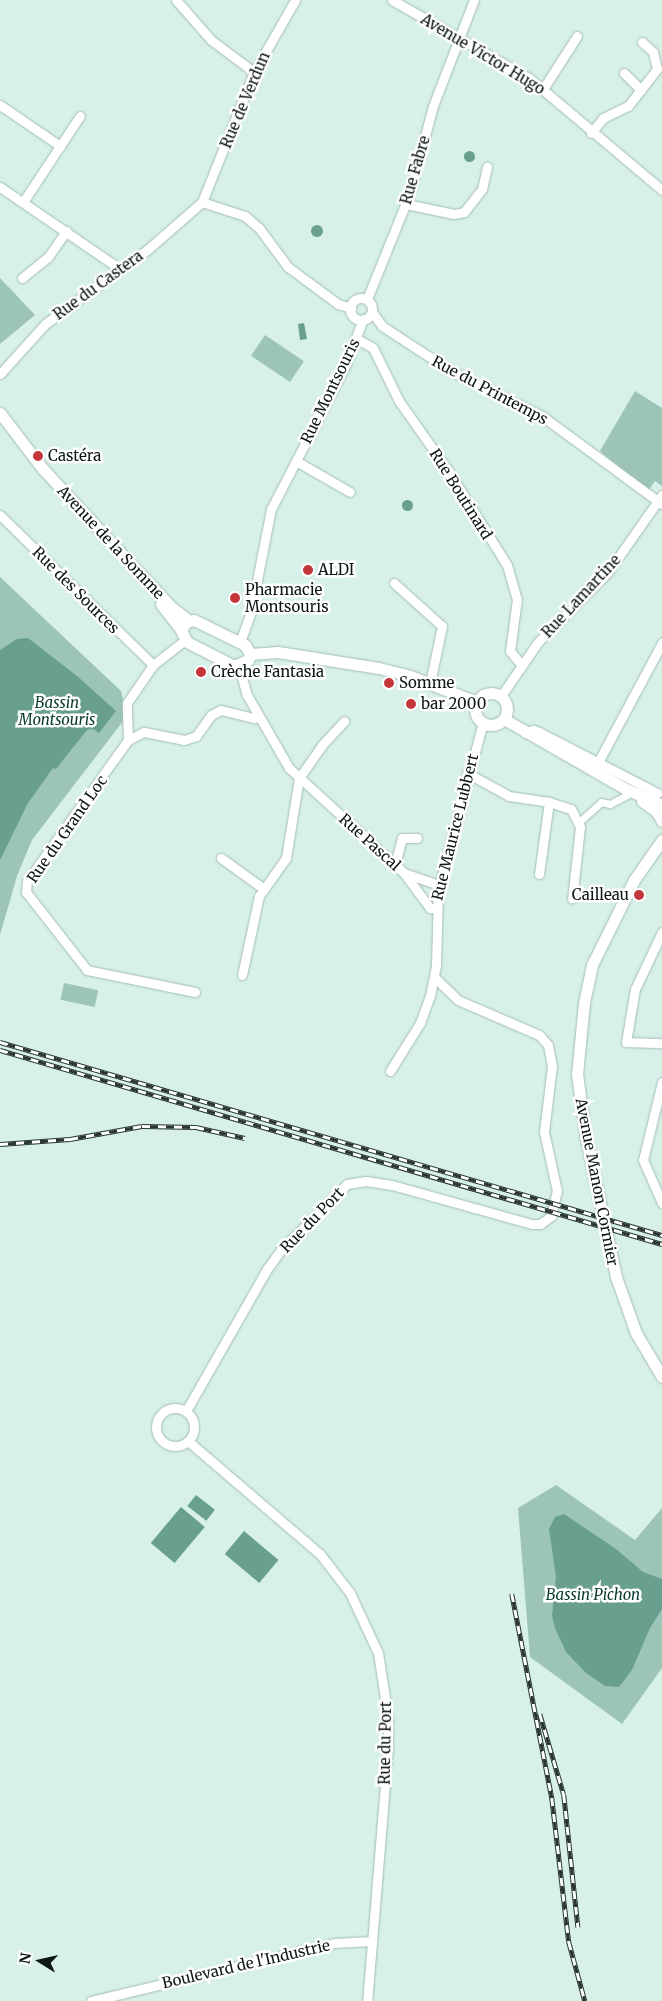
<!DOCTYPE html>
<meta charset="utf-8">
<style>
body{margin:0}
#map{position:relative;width:662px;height:2001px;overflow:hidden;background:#d7f1e8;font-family:Merriweather,serif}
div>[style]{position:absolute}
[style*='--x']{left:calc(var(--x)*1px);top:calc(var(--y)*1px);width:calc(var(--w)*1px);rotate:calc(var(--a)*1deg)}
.green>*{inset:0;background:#9cc4b7;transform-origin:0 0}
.water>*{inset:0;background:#689f8e;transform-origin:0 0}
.round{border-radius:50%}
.roads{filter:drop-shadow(0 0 1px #a4bdb5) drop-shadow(0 0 1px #a4bdb5)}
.pedestrian>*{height:7px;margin:-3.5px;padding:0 3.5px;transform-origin:3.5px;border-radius:3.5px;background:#fff}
.minor>*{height:9px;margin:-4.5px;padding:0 4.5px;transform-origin:4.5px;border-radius:4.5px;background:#fff}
.minor>.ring{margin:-4.5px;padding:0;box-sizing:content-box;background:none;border:9px solid #fff;border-radius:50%}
.tertiary>*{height:11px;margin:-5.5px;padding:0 5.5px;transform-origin:5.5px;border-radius:5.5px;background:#fff}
.tertiary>.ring{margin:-5.5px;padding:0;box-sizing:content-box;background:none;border:11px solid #fff;border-radius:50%}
.rail>*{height:4.5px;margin-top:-2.25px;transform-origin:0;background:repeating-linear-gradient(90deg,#fff 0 8px,#2a3632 0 16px);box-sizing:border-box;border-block:1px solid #2a3632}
.dots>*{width:14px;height:14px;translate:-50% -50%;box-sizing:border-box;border:2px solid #fff;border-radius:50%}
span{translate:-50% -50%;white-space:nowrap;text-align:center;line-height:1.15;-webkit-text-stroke:5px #fff;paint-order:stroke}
.street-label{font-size:15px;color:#0c1613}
.poi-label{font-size:15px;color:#0c1613}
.left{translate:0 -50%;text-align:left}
.right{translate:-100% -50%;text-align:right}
.park-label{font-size:15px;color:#083b30;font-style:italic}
.north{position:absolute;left:15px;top:1936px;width:50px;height:50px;-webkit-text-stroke:4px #fff;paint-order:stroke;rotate:280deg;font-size:14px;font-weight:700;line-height:20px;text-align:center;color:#0c1613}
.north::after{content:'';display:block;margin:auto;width:18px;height:22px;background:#0c1613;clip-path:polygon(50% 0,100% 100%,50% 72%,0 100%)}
</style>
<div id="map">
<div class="green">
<div style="clip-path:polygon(0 272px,0 278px,35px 315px,0 344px)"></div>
<div style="left:265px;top:335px;width:47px;height:25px;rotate:34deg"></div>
<div style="clip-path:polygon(635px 391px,662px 408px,662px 486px,655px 481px,648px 491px,600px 451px)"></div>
<div style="clip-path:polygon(0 577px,121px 691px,127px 716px,32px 840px,17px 876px,0 935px)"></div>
<div style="left:64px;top:983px;width:35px;height:17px;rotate:12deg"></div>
<div style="clip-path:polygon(556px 1485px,635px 1540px,662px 1508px,662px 1668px,622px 1724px,530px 1657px,518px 1508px)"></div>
</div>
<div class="water">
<div class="round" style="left:463.5px;top:150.5px;width:11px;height:11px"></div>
<div class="round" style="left:311px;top:225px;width:12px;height:12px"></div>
<div style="clip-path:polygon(304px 323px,307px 339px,300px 340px,298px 324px)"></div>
<div class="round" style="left:401.5px;top:499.5px;width:11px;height:11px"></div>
<div style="clip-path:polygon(28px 638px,77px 676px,116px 711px,99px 733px,93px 729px,87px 730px,56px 769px,53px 768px,28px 803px,0 860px,0 650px,17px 639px)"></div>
<div style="left:196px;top:1495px;width:24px;height:14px;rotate:38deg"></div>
<div style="left:181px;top:1507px;width:31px;height:47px;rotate:40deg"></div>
<div style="clip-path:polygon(564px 1514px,616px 1549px,643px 1572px,662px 1579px,662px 1609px,650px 1628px,632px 1670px,619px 1687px,605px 1686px,586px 1673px,566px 1652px,555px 1628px,552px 1616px,556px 1577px,549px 1529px,555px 1517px)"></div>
<div style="left:244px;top:1531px;width:45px;height:30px;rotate:40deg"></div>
</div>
<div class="roads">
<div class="pedestrian">
<div style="--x:578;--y:823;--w:31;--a:-42"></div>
<div style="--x:601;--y:802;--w:9;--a:13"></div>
<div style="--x:610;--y:804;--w:21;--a:-28"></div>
</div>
<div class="minor">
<div style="--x:176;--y:0;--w:53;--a:48.8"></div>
<div style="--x:211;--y:40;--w:54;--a:36.7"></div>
<div style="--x:392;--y:0;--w:158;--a:29.7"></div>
<div style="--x:529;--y:78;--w:174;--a:40.1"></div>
<div style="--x:624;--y:73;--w:24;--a:45"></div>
<div style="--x:543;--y:89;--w:63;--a:-57.3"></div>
<div style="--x:0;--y:105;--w:73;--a:34.3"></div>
<div style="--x:591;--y:133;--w:19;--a:-51"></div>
<div style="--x:603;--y:118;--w:28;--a:-26"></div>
<div style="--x:628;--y:106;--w:47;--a:-51.9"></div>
<div style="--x:657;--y:69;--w:17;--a:-103"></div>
<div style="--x:653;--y:52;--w:15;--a:-138"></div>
<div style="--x:0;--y:187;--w:145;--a:34.3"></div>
<div style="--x:23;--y:202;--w:103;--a:-56.5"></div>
<div style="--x:202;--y:202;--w:45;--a:18"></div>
<div style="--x:245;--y:216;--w:18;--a:41"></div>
<div style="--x:259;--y:228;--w:49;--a:53.4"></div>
<div style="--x:288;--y:267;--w:62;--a:36.5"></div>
<div style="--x:338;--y:304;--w:14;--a:17"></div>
<div style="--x:406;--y:204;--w:49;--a:11.8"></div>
<div style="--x:454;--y:214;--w:10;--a:-11"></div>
<div style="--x:464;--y:212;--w:29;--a:-52"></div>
<div style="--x:482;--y:189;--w:23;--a:-77"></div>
<div style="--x:22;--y:278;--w:33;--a:-39"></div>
<div style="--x:48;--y:257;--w:32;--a:-55"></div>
<div class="ring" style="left:350px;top:298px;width:13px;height:13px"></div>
<div style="--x:367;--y:299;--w:112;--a:-68"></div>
<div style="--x:409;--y:195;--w:92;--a:-74.9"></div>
<div style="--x:433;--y:106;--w:114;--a:-68.9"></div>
<div style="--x:372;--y:312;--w:17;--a:54"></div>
<div style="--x:382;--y:326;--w:82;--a:33.1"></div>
<div style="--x:451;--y:371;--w:102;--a:26.3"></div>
<div style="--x:542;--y:416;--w:149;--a:36.3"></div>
<div style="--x:357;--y:339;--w:18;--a:29"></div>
<div style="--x:373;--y:348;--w:59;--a:63.9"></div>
<div style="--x:399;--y:401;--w:87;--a:54.8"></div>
<div style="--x:449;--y:472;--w:110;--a:58.1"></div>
<div style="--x:507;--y:565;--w:35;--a:74"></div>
<div style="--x:517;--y:599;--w:52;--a:97.7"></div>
<div style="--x:510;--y:651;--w:17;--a:50"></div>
<div style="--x:0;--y:374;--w:67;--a:-48"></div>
<div style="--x:45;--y:324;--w:126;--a:-36"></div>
<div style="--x:147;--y:250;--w:73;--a:-41.1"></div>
<div style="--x:202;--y:202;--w:140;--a:-68.2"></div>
<div style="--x:254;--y:72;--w:83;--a:-60.3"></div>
<div style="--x:296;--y:461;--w:62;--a:29.9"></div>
<div style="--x:0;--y:515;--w:214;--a:44.4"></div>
<div style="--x:394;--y:583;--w:64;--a:41.9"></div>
<div style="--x:442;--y:626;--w:58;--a:101.9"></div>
<div style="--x:240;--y:642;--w:33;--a:-70"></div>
<div style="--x:251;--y:611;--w:104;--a:-78.9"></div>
<div style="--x:271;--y:509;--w:161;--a:-62.6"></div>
<div style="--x:345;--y:366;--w:50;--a:-69"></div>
<div style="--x:239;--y:666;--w:30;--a:75"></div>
<div style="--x:247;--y:695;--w:84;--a:60.1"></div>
<div style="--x:289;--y:768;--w:156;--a:42.4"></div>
<div style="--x:404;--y:873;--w:44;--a:53.4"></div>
<div style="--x:430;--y:908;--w:5;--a:0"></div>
<div style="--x:501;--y:696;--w:65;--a:-55.6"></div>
<div style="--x:538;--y:642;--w:99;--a:-45"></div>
<div style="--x:608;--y:572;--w:94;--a:-55"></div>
<div style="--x:525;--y:733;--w:9;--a:-21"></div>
<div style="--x:533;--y:730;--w:6;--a:18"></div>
<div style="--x:539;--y:732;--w:133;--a:27.3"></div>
<div style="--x:657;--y:793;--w:8;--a:135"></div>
<div style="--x:128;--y:740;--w:37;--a:-92"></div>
<div style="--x:127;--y:703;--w:46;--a:-55.6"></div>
<div style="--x:153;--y:665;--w:41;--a:-38"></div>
<div style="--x:596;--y:766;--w:140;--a:-61.8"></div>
<div style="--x:467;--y:773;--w:48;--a:28.7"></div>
<div style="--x:509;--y:796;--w:40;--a:8.5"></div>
<div style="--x:549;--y:802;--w:23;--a:18"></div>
<div style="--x:571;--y:809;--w:20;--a:63"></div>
<div style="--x:580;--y:827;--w:72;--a:96.3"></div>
<div style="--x:221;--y:858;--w:53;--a:35.8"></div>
<div style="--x:395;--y:864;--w:27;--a:-75"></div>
<div style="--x:402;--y:838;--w:15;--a:0"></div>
<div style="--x:404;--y:873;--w:37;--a:19"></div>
<div style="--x:539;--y:874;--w:73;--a:-82.1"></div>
<div style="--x:662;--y:932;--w:63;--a:115.3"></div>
<div style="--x:635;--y:989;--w:54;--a:99.6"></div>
<div style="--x:626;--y:1042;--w:36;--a:2"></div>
<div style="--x:242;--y:975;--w:81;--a:-77.9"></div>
<div style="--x:259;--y:896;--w:47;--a:-54.6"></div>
<div style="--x:286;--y:858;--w:81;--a:-80.8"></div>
<div style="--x:299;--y:778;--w:39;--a:-55"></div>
<div style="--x:321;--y:746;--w:34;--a:-47"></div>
<div style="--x:195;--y:992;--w:110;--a:-168.5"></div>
<div style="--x:87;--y:970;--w:99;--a:-128"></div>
<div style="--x:26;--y:892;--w:11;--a:-85"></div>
<div style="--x:27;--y:881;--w:173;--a:-54.4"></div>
<div style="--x:128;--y:740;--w:18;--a:-27"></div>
<div style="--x:144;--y:732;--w:41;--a:11.3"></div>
<div style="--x:184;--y:740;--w:13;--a:-18"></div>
<div style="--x:196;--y:736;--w:26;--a:-54"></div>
<div style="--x:211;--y:715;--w:11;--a:-27"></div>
<div style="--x:221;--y:710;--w:34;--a:14"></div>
<div style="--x:254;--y:718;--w:4;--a:-27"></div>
<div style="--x:390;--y:1071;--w:57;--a:-58"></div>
<div style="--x:420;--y:1023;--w:29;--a:-70"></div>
<div style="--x:430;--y:996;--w:31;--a:-79"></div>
<div style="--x:436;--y:966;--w:75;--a:-88.5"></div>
<div style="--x:438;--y:891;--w:175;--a:-75.1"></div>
<div style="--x:662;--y:1082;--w:80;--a:103.7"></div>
<div style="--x:643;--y:1160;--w:47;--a:66.2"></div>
<div class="ring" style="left:156px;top:1408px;width:29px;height:29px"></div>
<div style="--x:186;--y:1411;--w:163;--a:-60.3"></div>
<div style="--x:267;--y:1269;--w:24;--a:-54"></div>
<div style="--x:281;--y:1250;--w:93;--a:-45"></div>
<div style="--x:347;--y:1184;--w:19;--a:-9"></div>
<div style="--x:366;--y:1181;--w:26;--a:9"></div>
<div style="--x:392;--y:1185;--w:145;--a:15.6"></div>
<div style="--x:532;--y:1224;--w:8;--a:0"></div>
<div style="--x:540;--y:1224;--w:14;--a:-36"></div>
<div style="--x:551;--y:1216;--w:26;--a:-77"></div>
<div style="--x:557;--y:1191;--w:60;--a:-102.4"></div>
<div style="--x:544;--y:1132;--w:66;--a:-83.1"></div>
<div style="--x:552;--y:1066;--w:21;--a:-101"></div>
<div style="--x:548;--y:1045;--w:13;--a:-132"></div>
<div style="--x:539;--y:1035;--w:88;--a:-156.6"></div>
<div style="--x:458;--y:1000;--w:33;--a:-136"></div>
<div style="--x:188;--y:1441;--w:174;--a:40.6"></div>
<div style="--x:320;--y:1554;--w:49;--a:52.4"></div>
<div style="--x:350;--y:1593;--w:66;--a:65"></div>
<div style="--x:378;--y:1653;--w:65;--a:81.1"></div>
<div style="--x:388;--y:1717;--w:31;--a:90"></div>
<div style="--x:388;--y:1748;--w:254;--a:94.7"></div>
<div style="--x:91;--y:2001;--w:250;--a:-13.4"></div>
<div style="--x:334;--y:1943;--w:38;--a:-3"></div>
</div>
<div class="tertiary">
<div style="--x:0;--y:413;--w:69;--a:52.6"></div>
<div style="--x:42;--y:468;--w:190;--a:47.1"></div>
<div style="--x:171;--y:607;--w:21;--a:37"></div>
<div style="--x:161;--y:604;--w:33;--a:52"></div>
<div style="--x:194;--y:620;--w:57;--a:26.1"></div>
<div style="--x:245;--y:645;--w:10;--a:61"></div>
<div style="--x:250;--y:654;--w:6;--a:108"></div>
<div style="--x:248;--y:660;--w:15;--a:157"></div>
<div style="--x:234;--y:666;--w:53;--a:-152.9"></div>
<div style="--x:187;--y:642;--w:13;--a:-117"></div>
<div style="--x:181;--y:630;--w:9;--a:-58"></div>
<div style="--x:186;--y:622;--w:8;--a:-14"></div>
<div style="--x:250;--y:654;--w:28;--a:-4"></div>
<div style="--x:278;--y:652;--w:102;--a:9"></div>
<div style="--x:379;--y:668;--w:32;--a:14"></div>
<div style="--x:410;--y:676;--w:72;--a:21.2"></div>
<div class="ring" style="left:475px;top:693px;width:21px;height:21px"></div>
<div style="--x:504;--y:719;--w:138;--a:29.9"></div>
<div style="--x:624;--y:788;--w:42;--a:24.1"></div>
<div style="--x:642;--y:801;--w:19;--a:36"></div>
<div style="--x:657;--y:812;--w:10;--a:61"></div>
<div style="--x:662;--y:840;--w:49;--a:125"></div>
<div style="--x:634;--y:880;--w:95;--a:116.3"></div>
<div style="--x:592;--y:965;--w:39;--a:102"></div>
<div style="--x:584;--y:1003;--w:71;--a:95.6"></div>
<div style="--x:577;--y:1074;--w:66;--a:82.1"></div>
<div style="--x:586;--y:1139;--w:141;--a:77.7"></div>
<div style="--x:616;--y:1277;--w:59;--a:70.3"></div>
<div style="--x:636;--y:1333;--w:51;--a:59.4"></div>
</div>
</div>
<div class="rail">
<div style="--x:0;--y:1042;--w:690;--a:16.25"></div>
<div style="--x:0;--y:1050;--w:690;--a:16.33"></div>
<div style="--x:0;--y:1144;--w:70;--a:-4.1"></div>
<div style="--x:70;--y:1139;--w:73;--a:-10.2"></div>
<div style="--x:142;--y:1126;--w:54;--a:1.1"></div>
<div style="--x:196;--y:1127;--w:50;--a:12.7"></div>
<div style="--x:512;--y:1594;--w:208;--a:78.9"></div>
<div style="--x:552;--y:1798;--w:145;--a:83.3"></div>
<div style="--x:569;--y:1942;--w:61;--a:74.8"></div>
<div style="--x:540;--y:1714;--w:84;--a:73.5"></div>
<div style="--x:564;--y:1795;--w:133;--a:83.9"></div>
</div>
<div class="dots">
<div style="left:38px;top:456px;background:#c5363b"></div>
<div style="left:308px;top:570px;background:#c5363b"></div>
<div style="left:235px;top:598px;background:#c5363b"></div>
<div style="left:201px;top:672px;background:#c5363b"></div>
<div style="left:389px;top:683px;background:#c5363b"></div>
<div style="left:411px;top:704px;background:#c5363b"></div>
<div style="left:639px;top:895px;background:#c5363b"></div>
</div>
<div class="street-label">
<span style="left:483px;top:54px;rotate:31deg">Avenue Victor Hugo</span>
<span style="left:245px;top:100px;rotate:-67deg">Rue de Verdun</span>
<span style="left:415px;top:170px;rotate:-74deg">Rue Fabre</span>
<span style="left:98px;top:285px;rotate:-36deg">Rue du Castera</span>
<span style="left:490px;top:390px;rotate:28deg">Rue du Printemps</span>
<span style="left:330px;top:391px;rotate:-64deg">Rue Montsouris</span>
<span style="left:461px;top:494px;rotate:58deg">Rue Boutinard</span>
<span style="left:111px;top:542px;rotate:47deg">Avenue de la Somme</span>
<span style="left:76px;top:590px;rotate:45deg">Rue des Sources</span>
<span style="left:581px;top:596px;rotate:-47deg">Rue Lamartine</span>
<span style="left:455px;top:827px;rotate:-76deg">Rue Maurice Lubbert</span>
<span style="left:67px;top:829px;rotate:-55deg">Rue du Grand Loc</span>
<span style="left:370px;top:842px;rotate:42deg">Rue Pascal</span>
<span style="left:597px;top:1182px;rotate:79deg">Avenue Manon Cormier</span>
<span style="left:312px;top:1220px;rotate:-46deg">Rue du Port</span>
<span style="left:385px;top:1743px;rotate:-89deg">Rue du Port</span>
<span style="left:246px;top:1964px;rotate:-13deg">Boulevard de l'Industrie</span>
</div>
<div class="poi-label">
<span class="left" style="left:48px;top:456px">Castéra</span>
<span class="left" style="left:318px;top:570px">ALDI</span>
<span class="left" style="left:245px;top:598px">Pharmacie<br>Montsouris</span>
<span class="left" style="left:211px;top:672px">Crèche Fantasia</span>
<span class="left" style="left:399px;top:683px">Somme</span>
<span class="left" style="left:421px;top:704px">bar 2000</span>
<span class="right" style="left:629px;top:895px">Cailleau</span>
</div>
<div class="park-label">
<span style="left:57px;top:711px">Bassin<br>Montsouris</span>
<span style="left:593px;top:1595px">Bassin Pichon</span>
</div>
<div class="north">N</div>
</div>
